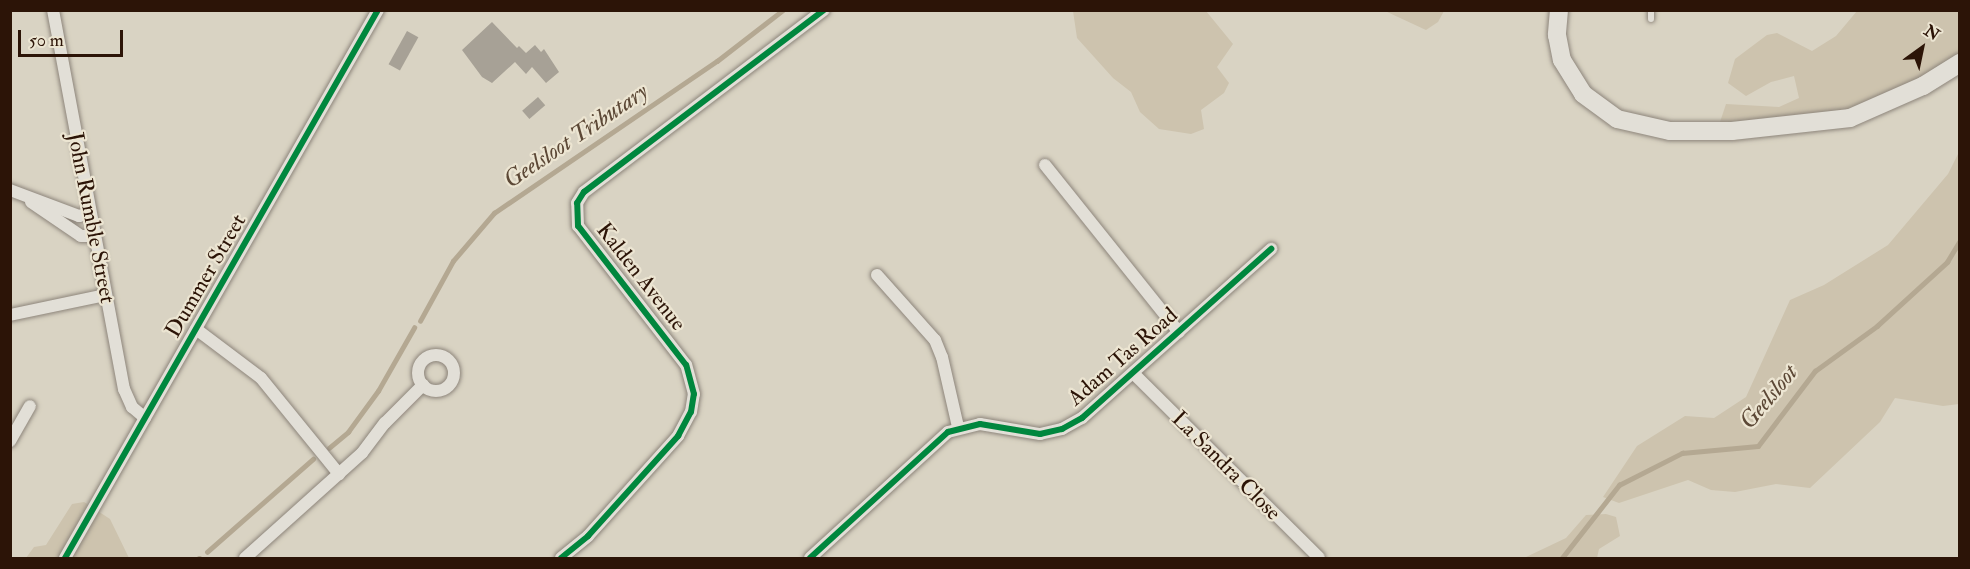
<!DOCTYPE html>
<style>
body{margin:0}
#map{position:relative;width:1970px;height:569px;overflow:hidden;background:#d9d3c3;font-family:"IM FELL Double Pica",serif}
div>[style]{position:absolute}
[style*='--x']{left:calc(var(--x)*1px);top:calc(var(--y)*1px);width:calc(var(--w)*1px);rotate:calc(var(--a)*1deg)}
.green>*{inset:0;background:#cdc3ae}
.stream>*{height:4.5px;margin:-2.25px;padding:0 2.25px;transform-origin:2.25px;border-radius:2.25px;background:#b4a892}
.building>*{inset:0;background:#a7a196;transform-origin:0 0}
.roads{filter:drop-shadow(0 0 2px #8d857b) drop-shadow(0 0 2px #8d857b)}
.lane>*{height:6px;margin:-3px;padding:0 3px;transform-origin:3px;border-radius:3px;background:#e2dfd7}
.street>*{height:12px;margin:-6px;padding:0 6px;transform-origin:6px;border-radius:6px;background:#e2dfd7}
.street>.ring{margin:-6px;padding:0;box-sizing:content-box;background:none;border:12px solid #e2dfd7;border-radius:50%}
.secondary>*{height:18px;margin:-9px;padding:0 9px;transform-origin:9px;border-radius:9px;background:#e2dfd7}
.cycleway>*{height:6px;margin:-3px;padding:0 3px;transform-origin:3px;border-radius:3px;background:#00873e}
span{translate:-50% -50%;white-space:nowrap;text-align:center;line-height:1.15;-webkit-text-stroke:4.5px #ece5d2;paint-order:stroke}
.street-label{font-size:22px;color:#2c1407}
.water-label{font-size:24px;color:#5c4836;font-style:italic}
.frame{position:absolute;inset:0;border:12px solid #2c1407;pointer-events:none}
.north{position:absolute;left:1892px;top:18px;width:60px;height:60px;-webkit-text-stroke:4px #ece5d2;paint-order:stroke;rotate:33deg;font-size:16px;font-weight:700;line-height:24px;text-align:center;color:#2c1407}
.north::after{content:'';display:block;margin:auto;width:21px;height:27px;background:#2c1407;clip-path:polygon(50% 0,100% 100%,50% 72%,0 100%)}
.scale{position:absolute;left:18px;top:30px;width:105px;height:27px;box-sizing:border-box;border:3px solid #2c1407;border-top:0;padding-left:8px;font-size:18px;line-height:21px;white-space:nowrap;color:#2c1407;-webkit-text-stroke:4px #ece5d2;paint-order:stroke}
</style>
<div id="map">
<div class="green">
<div style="clip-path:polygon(1073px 11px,1206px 11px,1233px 44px,1217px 67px,1229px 83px,1224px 93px,1201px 110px,1204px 129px,1191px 134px,1159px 129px,1140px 112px,1131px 92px,1113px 78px,1077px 38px)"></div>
<div style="clip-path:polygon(1385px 11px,1444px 11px,1438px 22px,1426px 30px)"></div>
<div style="clip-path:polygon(1857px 11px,1959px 11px,1959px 58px,1850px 115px,1719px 125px,1726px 104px,1779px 107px,1799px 98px,1794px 76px,1771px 82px,1746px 96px,1728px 83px,1735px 59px,1767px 35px,1777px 33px,1812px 51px,1836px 36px)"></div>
<div style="clip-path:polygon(1959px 152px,1959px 404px,1943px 406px,1895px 398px,1880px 422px,1810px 488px,1776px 484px,1735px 492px,1711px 490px,1688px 480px,1619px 503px,1603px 497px,1637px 446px,1685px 416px,1714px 418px,1746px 397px,1790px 300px,1824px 285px,1888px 245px,1948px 174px)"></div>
<div style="clip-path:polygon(84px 502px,110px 519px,129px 558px,26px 558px,34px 547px,46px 545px,72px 504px)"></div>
<div style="clip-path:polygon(1606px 514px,1616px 517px,1620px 536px,1599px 549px,1597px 558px,1524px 558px,1566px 538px,1586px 515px)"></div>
</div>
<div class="stream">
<div style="--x:420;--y:321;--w:68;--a:-61.2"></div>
<div style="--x:453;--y:261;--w:63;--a:-49.5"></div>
<div style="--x:494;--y:213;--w:270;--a:-34.3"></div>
<div style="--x:717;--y:61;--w:83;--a:-37.7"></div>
<div style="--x:329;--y:448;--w:25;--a:-40"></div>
<div style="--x:348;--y:432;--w:51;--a:-53.8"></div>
<div style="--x:378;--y:391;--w:73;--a:-60.3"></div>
<div style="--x:207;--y:552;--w:141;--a:-41.3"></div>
<div style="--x:199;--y:558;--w:1;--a:0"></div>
<div style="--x:1562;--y:558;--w:93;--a:-52"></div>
<div style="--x:1619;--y:485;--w:71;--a:-26.9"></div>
<div style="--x:1682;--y:453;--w:76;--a:-5.3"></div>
<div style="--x:1758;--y:446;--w:94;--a:-52.8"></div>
<div style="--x:1815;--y:371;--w:77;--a:-36"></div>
<div style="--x:1877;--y:326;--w:95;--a:-42.4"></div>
<div style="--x:1947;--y:262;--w:26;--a:-59"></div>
</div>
<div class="building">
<div style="clip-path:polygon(492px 22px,517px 48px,519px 46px,526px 53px,535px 45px,541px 52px,544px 49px,559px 72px,546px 83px,532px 67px,526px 74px,515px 62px,492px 83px,482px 77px,462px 50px)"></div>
<div style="left:407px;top:31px;width:13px;height:38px;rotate:29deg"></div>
<div style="left:538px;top:97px;width:11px;height:21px;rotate:49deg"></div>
</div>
<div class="roads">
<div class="lane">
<div style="--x:1651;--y:10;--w:9;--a:90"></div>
</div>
<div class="street">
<div style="--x:53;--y:10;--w:386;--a:79.4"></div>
<div style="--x:124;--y:389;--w:20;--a:66"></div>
<div style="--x:132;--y:407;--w:17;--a:40"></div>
<div style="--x:1045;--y:165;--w:214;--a:51.3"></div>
<div style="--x:10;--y:190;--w:74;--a:20.6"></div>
<div style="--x:79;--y:216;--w:11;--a:-15"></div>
<div style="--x:31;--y:202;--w:60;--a:34.2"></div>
<div style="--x:81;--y:236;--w:14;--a:0"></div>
<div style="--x:877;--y:275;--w:87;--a:48.3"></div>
<div style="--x:935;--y:340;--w:18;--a:68"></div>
<div style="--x:942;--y:357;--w:72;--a:77.1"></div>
<div style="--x:10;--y:315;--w:98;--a:-11.8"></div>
<div style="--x:196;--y:329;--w:81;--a:37"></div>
<div style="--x:261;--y:378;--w:124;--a:50.9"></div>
<div class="ring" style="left:418px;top:355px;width:24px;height:24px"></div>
<div style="--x:1133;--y:373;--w:262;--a:44.8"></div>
<div style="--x:10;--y:441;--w:40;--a:-60.3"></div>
<div style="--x:65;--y:558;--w:631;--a:-60.27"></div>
<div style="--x:245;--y:558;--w:157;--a:-41.9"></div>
<div style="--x:362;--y:453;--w:38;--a:-53"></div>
<div style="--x:385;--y:423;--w:54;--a:-45"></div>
<div style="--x:561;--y:558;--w:35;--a:-39"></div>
<div style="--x:588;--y:536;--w:135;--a:-48"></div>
<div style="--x:678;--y:436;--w:27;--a:-62"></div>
<div style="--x:691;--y:412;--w:18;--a:-81"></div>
<div style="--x:694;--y:394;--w:30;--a:-105"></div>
<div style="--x:686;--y:365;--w:176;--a:-127.8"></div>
<div style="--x:578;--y:226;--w:23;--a:-92"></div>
<div style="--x:577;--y:203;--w:13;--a:-58"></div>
<div style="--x:584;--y:192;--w:301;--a:-37.2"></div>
<div style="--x:810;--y:558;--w:187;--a:-42.4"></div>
<div style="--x:948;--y:432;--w:33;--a:-14"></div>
<div style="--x:980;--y:424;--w:61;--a:9.5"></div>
<div style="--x:1040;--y:434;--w:23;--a:-13"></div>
<div style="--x:1062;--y:429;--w:23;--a:-29"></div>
<div style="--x:1082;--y:418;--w:254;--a:-41.8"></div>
</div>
<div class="secondary">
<div style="--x:1559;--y:10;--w:25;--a:95"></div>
<div style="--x:1557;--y:35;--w:25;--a:79"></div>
<div style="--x:1562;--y:60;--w:40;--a:58"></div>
<div style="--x:1583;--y:94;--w:42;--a:36.3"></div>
<div style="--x:1617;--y:119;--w:54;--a:12.8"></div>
<div style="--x:1670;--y:131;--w:62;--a:0"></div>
<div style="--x:1732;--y:131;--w:119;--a:-6.3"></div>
<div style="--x:1850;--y:118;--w:80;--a:-23.7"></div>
<div style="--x:1923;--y:86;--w:44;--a:-31.9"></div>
</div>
</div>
<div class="cycleway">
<div style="--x:65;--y:558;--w:631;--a:-60.27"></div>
<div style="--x:561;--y:558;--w:35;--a:-39"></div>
<div style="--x:588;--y:536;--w:135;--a:-48"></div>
<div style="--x:678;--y:436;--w:27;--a:-62"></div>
<div style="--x:691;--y:412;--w:18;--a:-81"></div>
<div style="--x:694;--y:394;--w:30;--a:-105"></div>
<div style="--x:686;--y:365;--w:176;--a:-127.8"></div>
<div style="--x:578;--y:226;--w:23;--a:-92"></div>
<div style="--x:577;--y:203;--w:13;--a:-58"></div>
<div style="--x:584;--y:192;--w:301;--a:-37.2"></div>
<div style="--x:810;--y:558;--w:187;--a:-42.4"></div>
<div style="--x:948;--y:432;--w:33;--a:-14"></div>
<div style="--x:980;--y:424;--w:61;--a:9.5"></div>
<div style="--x:1040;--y:434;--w:23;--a:-13"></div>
<div style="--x:1062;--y:429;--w:23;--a:-29"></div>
<div style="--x:1082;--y:418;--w:254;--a:-41.8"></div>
</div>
<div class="street-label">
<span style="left:91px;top:218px;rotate:79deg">John Rumble Street</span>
<span style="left:206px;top:276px;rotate:-60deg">Dummer Street</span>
<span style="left:641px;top:277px;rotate:52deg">Kalden Avenue</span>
<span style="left:1123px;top:357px;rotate:-41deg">Adam Tas Road</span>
<span style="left:1226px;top:466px;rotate:45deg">La Sandra Close</span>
</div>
<div class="water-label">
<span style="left:576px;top:136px;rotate:-34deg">Geelsloot Tributary</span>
<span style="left:1769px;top:397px;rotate:-50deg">Geelsloot</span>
</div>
<div class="frame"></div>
<div class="north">N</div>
<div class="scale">50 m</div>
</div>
